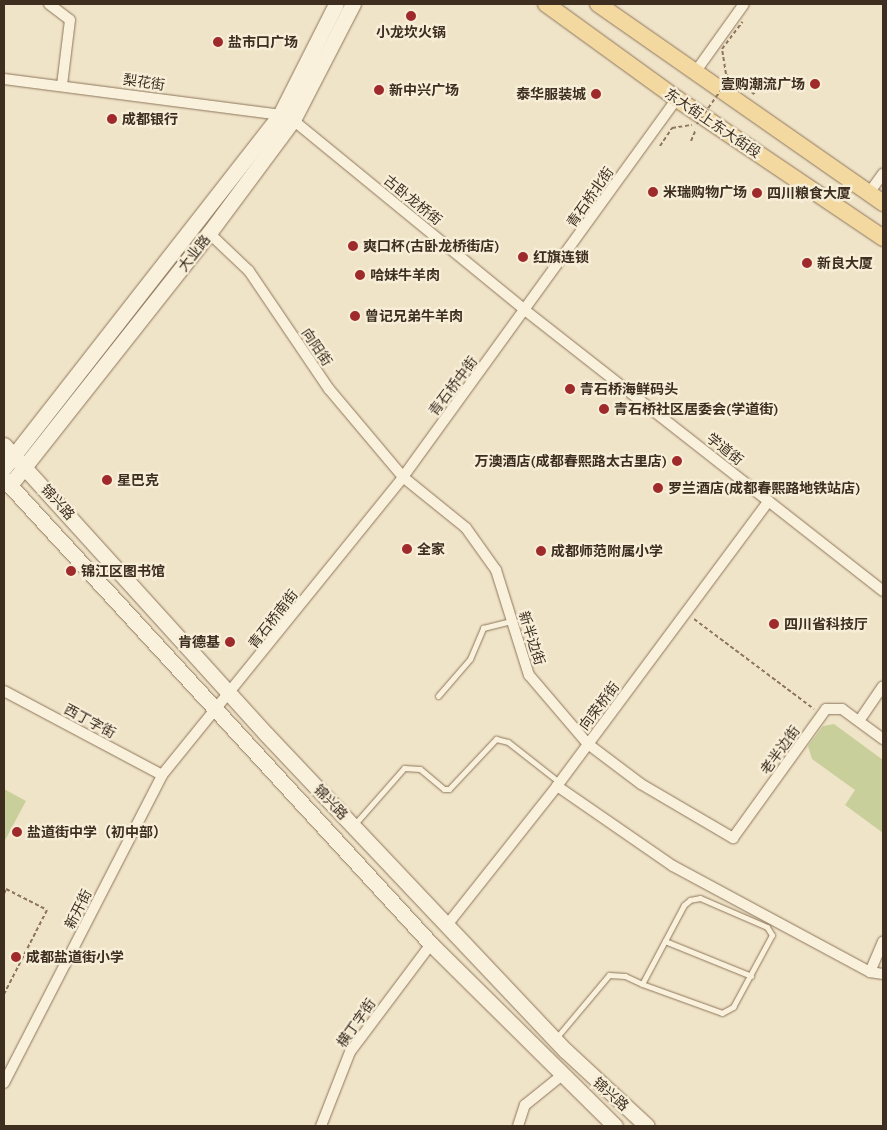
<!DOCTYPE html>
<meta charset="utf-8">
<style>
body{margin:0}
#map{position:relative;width:887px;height:1130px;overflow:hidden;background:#f0e4c8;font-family:"Source Serif 4","Noto Sans SC",serif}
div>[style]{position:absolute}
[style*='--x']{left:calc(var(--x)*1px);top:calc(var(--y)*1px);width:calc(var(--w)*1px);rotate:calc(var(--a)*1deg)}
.green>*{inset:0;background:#c9cf9b}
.path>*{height:2px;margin-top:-1px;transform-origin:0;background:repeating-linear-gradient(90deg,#8d765c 0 4px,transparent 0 6.5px)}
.roads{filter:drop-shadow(0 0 1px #8d765c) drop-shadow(0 0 1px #8d765c)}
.lane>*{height:5px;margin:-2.5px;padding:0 2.5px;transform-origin:2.5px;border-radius:2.5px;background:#faf1dc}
.street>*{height:10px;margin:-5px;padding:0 5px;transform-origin:5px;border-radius:5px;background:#faf1dc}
.secondary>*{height:15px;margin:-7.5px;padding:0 7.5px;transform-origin:7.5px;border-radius:7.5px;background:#faf1dc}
.primary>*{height:16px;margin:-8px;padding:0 8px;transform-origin:8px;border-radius:8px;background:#f3d9a0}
.path-bridge>*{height:2px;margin-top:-1px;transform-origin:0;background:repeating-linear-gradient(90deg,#8d765c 0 4px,transparent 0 6.5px)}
.dots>*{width:14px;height:14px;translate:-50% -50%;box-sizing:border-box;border:2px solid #f7eed8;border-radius:50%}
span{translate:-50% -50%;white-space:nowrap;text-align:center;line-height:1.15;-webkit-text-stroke:4.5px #f7eed8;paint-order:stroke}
.poi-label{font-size:14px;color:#3d2e20;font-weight:700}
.left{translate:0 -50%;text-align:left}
.right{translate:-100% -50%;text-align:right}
.street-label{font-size:14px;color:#3d2e20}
.frame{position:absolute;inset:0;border:5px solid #3d2e20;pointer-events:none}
</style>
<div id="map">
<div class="green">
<div style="clip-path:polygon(834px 724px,883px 760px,883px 833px,845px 805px,855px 790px,812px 759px,808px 746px,823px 726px)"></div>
<div style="clip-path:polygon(4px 789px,26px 801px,4px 842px)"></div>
</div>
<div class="path">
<div style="--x:730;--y:77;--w:32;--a:35"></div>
<div style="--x:691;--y:141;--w:13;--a:-67"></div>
<div style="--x:660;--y:146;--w:22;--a:-56"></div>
<div style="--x:672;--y:128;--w:20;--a:-9"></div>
<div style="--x:694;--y:619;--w:150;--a:36.9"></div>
<div style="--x:4;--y:894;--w:5;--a:-68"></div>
<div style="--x:6;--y:889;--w:46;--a:27.1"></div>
<div style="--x:47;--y:910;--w:94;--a:117.1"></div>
</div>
<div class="roads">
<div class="lane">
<div style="--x:438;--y:696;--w:49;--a:-49.1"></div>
<div style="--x:470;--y:659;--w:34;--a:-67"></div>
<div style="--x:483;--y:628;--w:29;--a:-14"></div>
<div style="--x:354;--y:825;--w:76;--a:-48.7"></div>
<div style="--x:404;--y:768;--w:16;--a:4"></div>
<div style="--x:420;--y:769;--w:31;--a:40"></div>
<div style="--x:444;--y:789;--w:5;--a:0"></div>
<div style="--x:449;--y:789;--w:69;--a:-46.8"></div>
<div style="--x:496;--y:739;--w:12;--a:14"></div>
<div style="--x:508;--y:742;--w:65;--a:38.1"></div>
<div style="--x:665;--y:941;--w:93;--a:22.1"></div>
<div style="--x:557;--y:1037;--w:81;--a:-50"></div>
<div style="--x:609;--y:975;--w:16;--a:4"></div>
<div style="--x:625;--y:976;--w:19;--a:25"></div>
<div style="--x:642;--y:984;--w:85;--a:19.9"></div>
<div style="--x:722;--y:1013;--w:13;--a:-29"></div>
<div style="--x:733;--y:1007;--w:82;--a:-61.6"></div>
<div style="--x:772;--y:935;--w:9;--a:-122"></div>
<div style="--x:767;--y:927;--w:73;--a:-156.6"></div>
<div style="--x:700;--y:898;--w:10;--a:169"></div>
<div style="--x:690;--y:900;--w:8;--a:140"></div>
<div style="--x:684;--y:905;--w:89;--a:118"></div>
</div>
<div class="street">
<div style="--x:49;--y:4;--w:26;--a:37"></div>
<div style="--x:70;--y:20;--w:65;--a:97"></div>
<div style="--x:696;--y:71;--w:82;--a:-54.4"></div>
<div style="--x:4;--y:79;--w:278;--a:7.4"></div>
<div style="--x:280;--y:115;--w:14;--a:21"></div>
<div style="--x:293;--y:120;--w:301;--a:39.3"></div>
<div style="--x:526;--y:311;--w:454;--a:38.1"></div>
<div style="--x:869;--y:193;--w:24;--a:-54"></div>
<div style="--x:209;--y:233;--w:55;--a:43.5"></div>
<div style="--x:249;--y:271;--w:143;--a:55.9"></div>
<div style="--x:329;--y:389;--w:115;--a:49.9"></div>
<div style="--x:403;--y:477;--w:81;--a:39"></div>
<div style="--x:466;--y:528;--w:52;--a:54.5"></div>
<div style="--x:496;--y:570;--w:110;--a:72.6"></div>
<div style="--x:529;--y:675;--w:91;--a:49.5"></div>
<div style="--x:588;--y:744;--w:66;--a:37"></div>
<div style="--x:641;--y:784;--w:107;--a:30.4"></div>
<div style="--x:733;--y:838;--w:159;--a:-54.2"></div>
<div style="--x:826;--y:709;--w:16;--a:0"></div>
<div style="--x:842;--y:709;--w:51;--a:36.2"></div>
<div style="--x:4;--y:691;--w:179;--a:28"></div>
<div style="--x:859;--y:721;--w:42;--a:-55.6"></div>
<div style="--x:557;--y:786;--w:141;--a:34.6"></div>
<div style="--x:673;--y:866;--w:224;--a:28.3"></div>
<div style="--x:870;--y:972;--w:13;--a:9"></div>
<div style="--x:447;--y:925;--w:177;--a:-51.6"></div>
<div style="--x:557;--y:786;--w:355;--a:-53.4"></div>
<div style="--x:870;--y:972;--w:33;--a:-67"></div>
<div style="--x:4;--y:1083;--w:346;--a:-62.8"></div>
<div style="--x:162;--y:775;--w:383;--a:-51"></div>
<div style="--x:403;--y:477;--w:467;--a:-54.1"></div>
<div style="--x:321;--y:1126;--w:79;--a:-68.6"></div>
<div style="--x:350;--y:1052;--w:135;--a:-53.1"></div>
<div style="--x:518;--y:1126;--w:22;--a:-72"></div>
<div style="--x:525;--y:1105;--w:46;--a:-38.9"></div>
</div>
<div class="secondary">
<div style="--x:4;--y:445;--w:390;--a:47.8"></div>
<div style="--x:266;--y:734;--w:436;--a:46.6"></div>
<div style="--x:566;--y:1051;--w:110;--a:42.8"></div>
<div style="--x:4;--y:468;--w:448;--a:-52"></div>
<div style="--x:280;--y:115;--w:124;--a:-63.2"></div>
<div style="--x:4;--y:479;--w:631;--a:47.44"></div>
<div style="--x:431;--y:944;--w:259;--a:44.7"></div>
<div style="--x:10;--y:485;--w:321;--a:-51.7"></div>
<div style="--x:209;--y:233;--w:141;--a:-53.4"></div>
<div style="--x:293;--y:120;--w:131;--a:-62.7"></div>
</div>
<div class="primary">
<div style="--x:546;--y:4;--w:162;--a:35.9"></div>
<div style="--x:677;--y:99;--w:249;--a:34"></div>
<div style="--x:598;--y:4;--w:348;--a:34.9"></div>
</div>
</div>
<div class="path-bridge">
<div style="--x:697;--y:124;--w:57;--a:-54.9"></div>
<div style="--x:730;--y:77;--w:5;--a:-143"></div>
<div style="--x:726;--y:74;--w:25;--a:-99"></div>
<div style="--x:722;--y:49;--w:34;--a:-53"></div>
</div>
<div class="dots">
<div style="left:411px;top:16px;background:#9e2a2b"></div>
<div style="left:218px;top:42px;background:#9e2a2b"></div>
<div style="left:815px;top:84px;background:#9e2a2b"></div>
<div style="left:379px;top:90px;background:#9e2a2b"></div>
<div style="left:596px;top:94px;background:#9e2a2b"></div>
<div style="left:112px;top:119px;background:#9e2a2b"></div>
<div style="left:653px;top:192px;background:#9e2a2b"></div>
<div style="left:757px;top:193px;background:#9e2a2b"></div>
<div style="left:353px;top:246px;background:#9e2a2b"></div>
<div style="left:523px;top:257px;background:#9e2a2b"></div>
<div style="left:807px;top:263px;background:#9e2a2b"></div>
<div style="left:360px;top:275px;background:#9e2a2b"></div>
<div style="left:355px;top:316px;background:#9e2a2b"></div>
<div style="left:570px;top:389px;background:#9e2a2b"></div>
<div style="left:604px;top:409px;background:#9e2a2b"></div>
<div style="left:677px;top:461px;background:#9e2a2b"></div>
<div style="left:107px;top:480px;background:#9e2a2b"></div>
<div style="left:658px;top:488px;background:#9e2a2b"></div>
<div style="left:407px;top:549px;background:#9e2a2b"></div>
<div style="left:541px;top:551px;background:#9e2a2b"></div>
<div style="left:71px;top:571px;background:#9e2a2b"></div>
<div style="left:774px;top:624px;background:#9e2a2b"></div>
<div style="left:230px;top:642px;background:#9e2a2b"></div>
<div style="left:17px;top:832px;background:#9e2a2b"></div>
<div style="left:16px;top:957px;background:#9e2a2b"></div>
</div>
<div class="poi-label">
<span style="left:411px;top:32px">小龙坎火锅</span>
<span class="left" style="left:228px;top:42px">盐市口广场</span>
<span class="right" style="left:805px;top:84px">壹购潮流广场</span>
<span class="left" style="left:389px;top:90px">新中兴广场</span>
<span class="right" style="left:586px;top:94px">泰华服装城</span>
<span class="left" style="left:122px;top:119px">成都银行</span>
<span class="left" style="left:663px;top:192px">米瑞购物广场</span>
<span class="left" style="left:767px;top:193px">四川粮食大厦</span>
<span class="left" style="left:363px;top:246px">爽口杯(古卧龙桥街店)</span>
<span class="left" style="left:533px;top:257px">红旗连锁</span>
<span class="left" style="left:817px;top:263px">新良大厦</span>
<span class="left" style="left:370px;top:275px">哈妹牛羊肉</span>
<span class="left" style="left:365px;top:316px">曾记兄弟牛羊肉</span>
<span class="left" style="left:580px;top:389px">青石桥海鲜码头</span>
<span class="left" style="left:614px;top:409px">青石桥社区居委会(学道街)</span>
<span class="right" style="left:667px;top:461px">万澳酒店(成都春熙路太古里店)</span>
<span class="left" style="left:117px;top:480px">星巴克</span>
<span class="left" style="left:668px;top:488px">罗兰酒店(成都春熙路地铁站店)</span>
<span class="left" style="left:417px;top:549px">全家</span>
<span class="left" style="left:551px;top:551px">成都师范附属小学</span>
<span class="left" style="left:81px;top:571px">锦江区图书馆</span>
<span class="left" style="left:784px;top:624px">四川省科技厅</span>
<span class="right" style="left:220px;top:642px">肯德基</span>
<span class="left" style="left:27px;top:832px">盐道街中学（初中部）</span>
<span class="left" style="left:26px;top:957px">成都盐道街小学</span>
</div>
<div class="street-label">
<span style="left:144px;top:82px;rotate:8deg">梨花街</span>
<span style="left:713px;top:123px;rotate:34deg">东大街上东大街段</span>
<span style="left:590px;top:197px;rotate:-55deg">青石桥北街</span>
<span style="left:413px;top:200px;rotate:39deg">古卧龙桥街</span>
<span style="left:194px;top:253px;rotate:-52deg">大业路</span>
<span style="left:317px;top:347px;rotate:56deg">向阳街</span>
<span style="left:453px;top:386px;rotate:-53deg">青石桥中街</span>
<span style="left:725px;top:449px;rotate:38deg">学道街</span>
<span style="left:58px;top:502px;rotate:48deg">锦兴路</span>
<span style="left:273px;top:619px;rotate:-52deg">青石桥南街</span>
<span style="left:532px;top:638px;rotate:72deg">新半边街</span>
<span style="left:599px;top:706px;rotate:-53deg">向荣桥街</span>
<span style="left:90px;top:721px;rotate:28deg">西丁字街</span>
<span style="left:780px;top:750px;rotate:-54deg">老半边街</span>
<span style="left:331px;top:802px;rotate:46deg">锦兴路</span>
<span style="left:78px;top:909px;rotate:-63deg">新开街</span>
<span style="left:356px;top:1023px;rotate:-55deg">横丁字街</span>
<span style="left:611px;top:1094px;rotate:42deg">锦兴路</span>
</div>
<div class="frame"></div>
</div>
